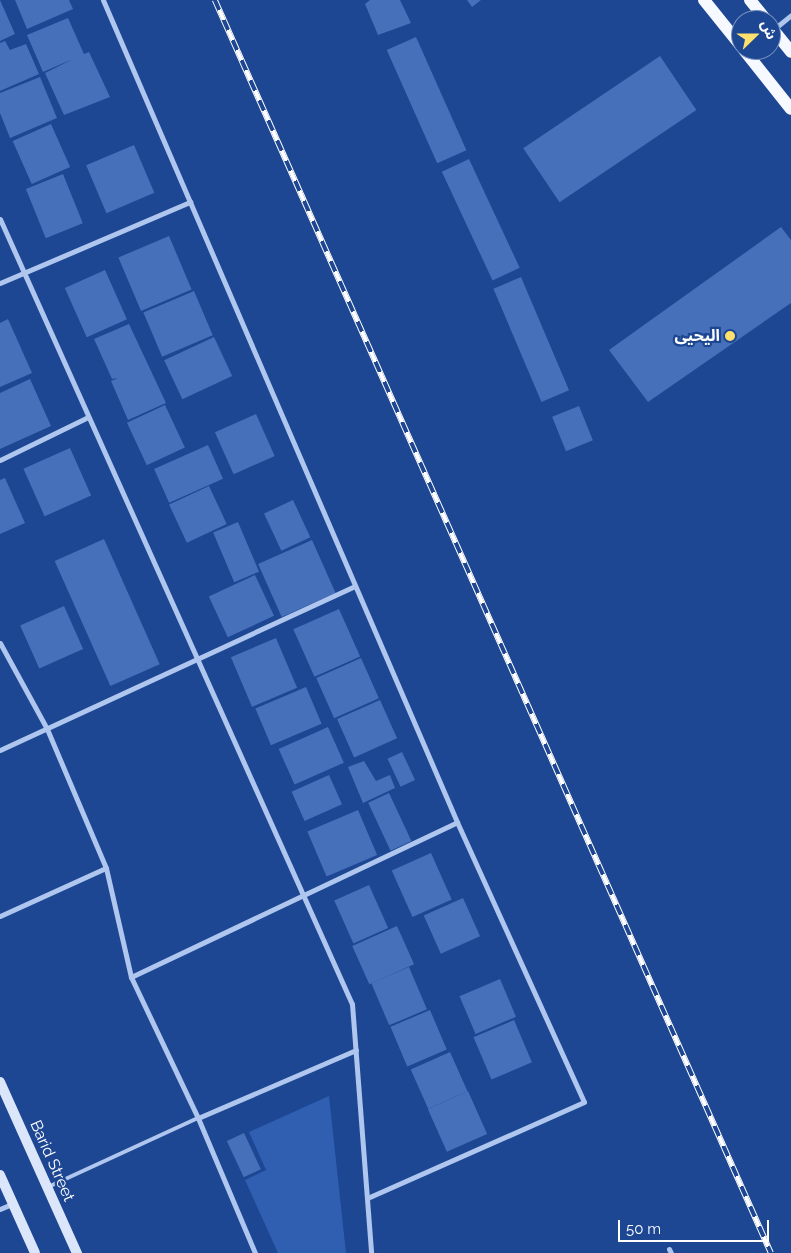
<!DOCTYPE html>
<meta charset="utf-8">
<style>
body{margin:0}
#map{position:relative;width:791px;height:1253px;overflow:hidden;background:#1d4693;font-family:Raleway,"Noto Sans Arabic",sans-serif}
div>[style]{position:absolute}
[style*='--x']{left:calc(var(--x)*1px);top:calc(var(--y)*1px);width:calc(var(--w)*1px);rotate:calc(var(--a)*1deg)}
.green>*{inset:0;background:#305fb1}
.building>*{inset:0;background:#4670b9;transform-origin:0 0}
.lane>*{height:4px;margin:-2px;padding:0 2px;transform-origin:2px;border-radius:2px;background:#afc6ee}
.street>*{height:5px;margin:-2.5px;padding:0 2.5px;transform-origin:2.5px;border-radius:2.5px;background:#afc6ee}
.secondary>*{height:10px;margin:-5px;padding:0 5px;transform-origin:5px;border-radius:5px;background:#dce6fa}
.primary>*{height:12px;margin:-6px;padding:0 6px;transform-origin:6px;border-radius:6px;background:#f6f9ff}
.rail>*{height:5.5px;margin-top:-2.75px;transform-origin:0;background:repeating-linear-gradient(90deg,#1d4693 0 11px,#fff 0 22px);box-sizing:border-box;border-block:1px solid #fff}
.dots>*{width:14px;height:14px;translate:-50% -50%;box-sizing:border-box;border:2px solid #1d4693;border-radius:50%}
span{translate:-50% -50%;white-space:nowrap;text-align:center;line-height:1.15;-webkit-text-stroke:4.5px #1d4693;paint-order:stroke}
.poi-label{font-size:16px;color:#fff;font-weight:700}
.right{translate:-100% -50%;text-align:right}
.street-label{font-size:16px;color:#fff}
.north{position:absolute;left:731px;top:10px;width:50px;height:50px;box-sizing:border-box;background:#1d4693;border:1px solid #7790be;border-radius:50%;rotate:68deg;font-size:14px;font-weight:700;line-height:20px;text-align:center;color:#fff}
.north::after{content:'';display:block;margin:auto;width:18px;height:22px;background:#fde06e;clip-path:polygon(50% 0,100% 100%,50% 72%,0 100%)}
.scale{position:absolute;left:618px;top:1220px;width:151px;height:22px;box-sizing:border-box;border:2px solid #fff;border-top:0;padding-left:6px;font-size:15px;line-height:18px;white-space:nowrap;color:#fff;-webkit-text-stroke:4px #1d4693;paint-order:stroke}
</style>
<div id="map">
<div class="green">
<div style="clip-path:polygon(329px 1096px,346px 1253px,278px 1253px,245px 1180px,266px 1170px,249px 1132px)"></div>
</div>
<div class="building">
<div style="clip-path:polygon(0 0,15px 34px,0 41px)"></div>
<div style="clip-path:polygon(15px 0,69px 0,73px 9px,27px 29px)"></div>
<div style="clip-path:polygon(370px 0,400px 0,411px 23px,378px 35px,365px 4px)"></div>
<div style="clip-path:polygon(467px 0,481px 0,472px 7px)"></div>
<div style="clip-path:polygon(68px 18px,84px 54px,89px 52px,110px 97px,64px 115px,45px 73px,73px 59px,43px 72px,27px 35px)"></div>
<div style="left:416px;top:37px;width:124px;height:32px;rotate:66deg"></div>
<div style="clip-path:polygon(5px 41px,10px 50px,26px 44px,39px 74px,0 91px,0 43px)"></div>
<div style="left:660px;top:56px;width:65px;height:165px;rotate:56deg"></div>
<div style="clip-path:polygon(40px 77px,57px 118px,10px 138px,0 113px,0 93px)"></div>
<div style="left:51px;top:124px;width:47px;height:42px;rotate:66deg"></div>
<div style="left:134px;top:145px;width:52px;height:52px;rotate:67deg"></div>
<div style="left:469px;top:159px;width:120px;height:30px;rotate:65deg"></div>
<div style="left:63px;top:174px;width:53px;height:40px;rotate:68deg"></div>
<div style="clip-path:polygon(781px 227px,791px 240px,791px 303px,648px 402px,609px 350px)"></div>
<div style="left:169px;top:236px;width:58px;height:55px;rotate:67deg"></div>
<div style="left:105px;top:270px;width:54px;height:44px;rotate:66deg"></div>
<div style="left:521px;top:277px;width:123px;height:30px;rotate:67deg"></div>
<div style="left:194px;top:291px;width:48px;height:55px;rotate:67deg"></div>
<div style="clip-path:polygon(8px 319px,32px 373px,0 387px,0 323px)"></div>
<div style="clip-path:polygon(129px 324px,166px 403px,128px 420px,111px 381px,118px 378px,112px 379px,94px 339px)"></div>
<div style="left:214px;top:337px;width:43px;height:55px;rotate:65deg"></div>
<div style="clip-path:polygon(30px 379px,51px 426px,0 449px,0 393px)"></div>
<div style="left:165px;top:405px;width:47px;height:42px;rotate:65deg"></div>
<div style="left:579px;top:406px;width:37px;height:29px;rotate:68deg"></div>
<div style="left:256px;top:414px;width:46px;height:45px;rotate:66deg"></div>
<div style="left:208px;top:445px;width:37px;height:59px;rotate:66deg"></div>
<div style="left:70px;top:448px;width:52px;height:51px;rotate:66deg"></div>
<div style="clip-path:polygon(5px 478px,25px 523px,0 534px,0 480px)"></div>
<div style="left:209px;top:486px;width:42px;height:44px;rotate:65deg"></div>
<div style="left:293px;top:500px;width:41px;height:32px;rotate:65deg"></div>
<div style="left:238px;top:522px;width:54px;height:27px;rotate:67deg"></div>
<div style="left:104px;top:539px;width:137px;height:54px;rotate:66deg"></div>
<div style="left:312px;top:540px;width:58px;height:59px;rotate:66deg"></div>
<div style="left:255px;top:575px;width:45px;height:51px;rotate:65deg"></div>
<div style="left:64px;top:606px;width:47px;height:48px;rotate:66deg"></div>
<div style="left:339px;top:609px;width:52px;height:50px;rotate:66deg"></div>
<div style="left:276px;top:638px;width:54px;height:49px;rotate:67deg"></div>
<div style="left:361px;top:658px;width:44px;height:49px;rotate:66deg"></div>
<div style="left:306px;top:687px;width:40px;height:55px;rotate:67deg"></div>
<div style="left:380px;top:700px;width:42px;height:47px;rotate:66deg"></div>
<div style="left:328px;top:727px;width:39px;height:54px;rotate:66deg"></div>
<div style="left:402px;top:752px;width:31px;height:16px;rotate:65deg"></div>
<div style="clip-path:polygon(364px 761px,376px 781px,390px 775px,395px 788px,363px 803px,348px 767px)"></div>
<div style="left:329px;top:775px;width:32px;height:41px;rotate:66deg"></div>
<div style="left:389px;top:793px;width:53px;height:23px;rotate:65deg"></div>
<div style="left:358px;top:810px;width:49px;height:55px;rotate:67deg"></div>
<div style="left:431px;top:853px;width:51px;height:43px;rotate:66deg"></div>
<div style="left:369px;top:885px;width:47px;height:38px;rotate:66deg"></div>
<div style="left:463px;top:898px;width:42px;height:43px;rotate:66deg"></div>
<div style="left:397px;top:926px;width:42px;height:49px;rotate:66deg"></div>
<div style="left:409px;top:967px;width:46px;height:41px;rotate:67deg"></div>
<div style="left:500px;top:979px;width:41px;height:44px;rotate:67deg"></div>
<div style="left:430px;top:1010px;width:43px;height:43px;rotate:67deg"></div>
<div style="left:514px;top:1020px;width:46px;height:44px;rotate:67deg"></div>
<div style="left:450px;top:1052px;width:43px;height:43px;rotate:66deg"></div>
<div style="left:468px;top:1091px;width:47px;height:44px;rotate:66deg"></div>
<div style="left:244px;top:1133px;width:40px;height:19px;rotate:65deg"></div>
</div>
<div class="lane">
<div style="--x:48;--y:1187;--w:165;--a:-24.7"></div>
</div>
<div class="street">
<div style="--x:103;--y:0;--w:895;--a:66.7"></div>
<div style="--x:457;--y:822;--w:307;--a:65.6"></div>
<div style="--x:584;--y:1102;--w:237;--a:156.1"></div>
<div style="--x:774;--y:29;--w:22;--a:-39"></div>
<div style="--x:0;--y:219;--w:860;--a:65.85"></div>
<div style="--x:352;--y:1004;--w:250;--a:85.6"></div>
<div style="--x:0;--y:283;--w:207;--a:-23.1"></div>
<div style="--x:0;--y:460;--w:98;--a:-26"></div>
<div style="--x:0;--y:643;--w:98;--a:61.3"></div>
<div style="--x:47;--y:729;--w:151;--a:67"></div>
<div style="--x:106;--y:868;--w:112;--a:77.1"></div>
<div style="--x:131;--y:977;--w:156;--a:64.6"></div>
<div style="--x:198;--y:1118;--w:147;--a:67.1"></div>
<div style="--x:0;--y:750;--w:391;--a:-24.8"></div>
<div style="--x:0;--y:916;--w:116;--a:-24.4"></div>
<div style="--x:131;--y:977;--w:361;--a:-25.4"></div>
<div style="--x:198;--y:1118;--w:172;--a:-23.3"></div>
<div style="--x:0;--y:1209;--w:13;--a:-23"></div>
<div style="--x:669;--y:1249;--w:4;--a:63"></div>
</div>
<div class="secondary">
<div style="--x:0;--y:1082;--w:188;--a:65.8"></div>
<div style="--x:0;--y:1175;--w:85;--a:65.8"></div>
</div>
<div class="primary">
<div style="--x:704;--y:0;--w:59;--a:51.2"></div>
<div style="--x:750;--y:0;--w:26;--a:51"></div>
<div style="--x:771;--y:27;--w:32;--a:51"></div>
<div style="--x:744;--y:50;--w:75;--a:51.5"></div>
</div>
<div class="rail">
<div style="--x:215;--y:0;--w:1371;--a:66.07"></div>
</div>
<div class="dots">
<div style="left:730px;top:336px;background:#fde06e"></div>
</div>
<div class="poi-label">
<span class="right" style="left:720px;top:336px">اليحيى</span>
</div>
<div class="street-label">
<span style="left:52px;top:1161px;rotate:66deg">Barid Street</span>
</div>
<div class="north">ش</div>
<div class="scale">50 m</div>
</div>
